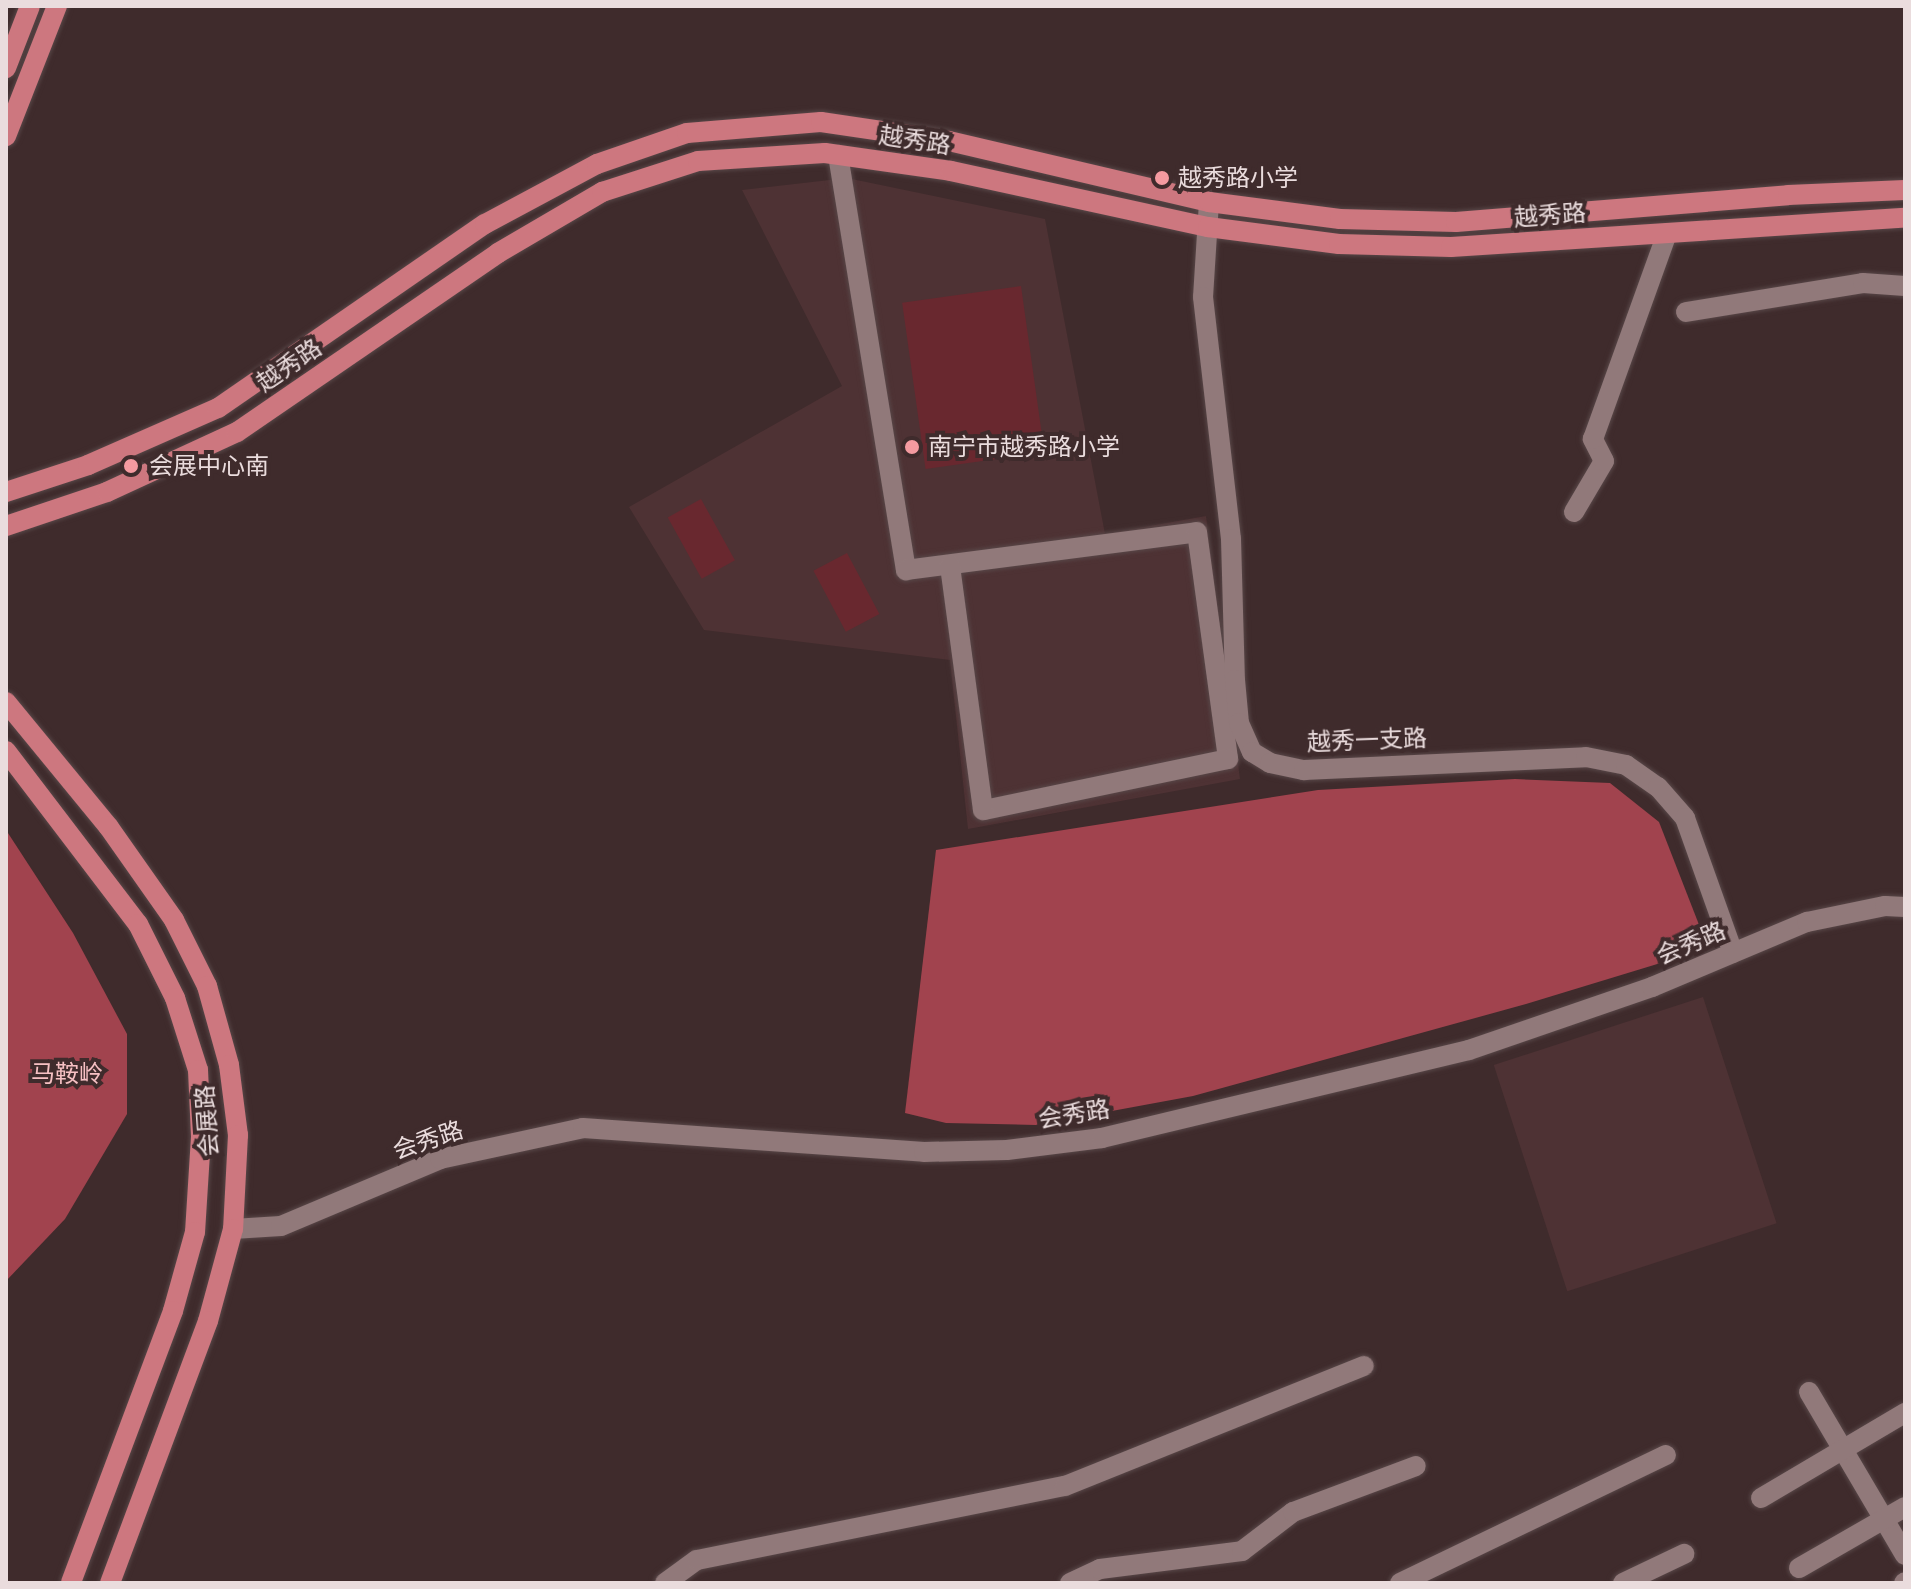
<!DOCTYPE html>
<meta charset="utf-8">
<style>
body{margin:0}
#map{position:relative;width:1911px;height:1589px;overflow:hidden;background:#3f2b2c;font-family:Ubuntu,"Noto Sans SC",sans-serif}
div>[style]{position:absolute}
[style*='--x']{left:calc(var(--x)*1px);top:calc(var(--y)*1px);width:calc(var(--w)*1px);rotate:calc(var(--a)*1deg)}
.built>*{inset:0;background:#4e3234;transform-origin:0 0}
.green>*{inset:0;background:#69282f;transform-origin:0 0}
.forest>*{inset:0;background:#a1434e}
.roads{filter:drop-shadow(0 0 2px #584748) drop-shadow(0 0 2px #584748)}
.minor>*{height:20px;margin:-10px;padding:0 10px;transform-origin:10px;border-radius:10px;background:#91797a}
.major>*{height:20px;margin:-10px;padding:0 10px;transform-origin:10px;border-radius:10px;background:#cd777f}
.dots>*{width:22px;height:22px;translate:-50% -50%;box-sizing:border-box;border:4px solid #3f2b2c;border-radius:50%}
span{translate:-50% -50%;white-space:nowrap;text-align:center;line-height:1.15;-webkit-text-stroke:8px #3f2b2c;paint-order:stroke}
.street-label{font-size:24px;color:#eadcdd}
.poi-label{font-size:24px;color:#eadcdd}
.left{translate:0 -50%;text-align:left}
.park-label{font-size:24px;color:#f6c0c3}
.frame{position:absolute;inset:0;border:8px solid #eadcdd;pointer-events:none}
</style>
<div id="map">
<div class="built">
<div style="clip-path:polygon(847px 178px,1045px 219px,1105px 534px,1206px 516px,1240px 779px,968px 829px,950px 660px,704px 630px,629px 507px,842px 386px,742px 190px)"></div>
<div style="left:1703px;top:997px;width:238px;height:220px;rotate:72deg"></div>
</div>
<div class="green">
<div style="left:1021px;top:286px;width:168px;height:120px;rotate:82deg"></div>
<div style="left:701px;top:499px;width:70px;height:38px;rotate:61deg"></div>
<div style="left:847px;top:553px;width:69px;height:38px;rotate:62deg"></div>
</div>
<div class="forest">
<div style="clip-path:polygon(1515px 779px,1610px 783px,1659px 822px,1703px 935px,1677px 958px,1526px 1004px,1193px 1096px,1036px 1125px,946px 1123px,905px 1113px,936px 850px,1318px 790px)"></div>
<div style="clip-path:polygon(6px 830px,73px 933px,127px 1034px,127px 1114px,65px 1219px,6px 1281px)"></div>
</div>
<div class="roads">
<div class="minor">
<div style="--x:838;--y:155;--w:421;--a:80.7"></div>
<div style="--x:906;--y:570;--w:293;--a:-7.4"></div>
<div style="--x:1197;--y:532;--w:229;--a:82.2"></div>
<div style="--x:1228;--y:759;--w:250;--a:168.2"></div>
<div style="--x:983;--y:810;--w:247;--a:-97.7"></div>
<div style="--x:1209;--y:202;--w:95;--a:93.6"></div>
<div style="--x:1203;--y:297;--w:244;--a:83.4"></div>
<div style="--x:1231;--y:539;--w:141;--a:88.4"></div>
<div style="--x:1235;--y:680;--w:43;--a:84.7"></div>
<div style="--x:1239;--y:723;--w:32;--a:66"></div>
<div style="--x:1252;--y:752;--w:21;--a:31"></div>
<div style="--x:1270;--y:763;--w:35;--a:12"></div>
<div style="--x:1304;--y:770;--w:282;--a:-2.6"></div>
<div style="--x:1586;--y:757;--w:41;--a:11.3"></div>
<div style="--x:1626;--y:765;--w:39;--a:35"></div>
<div style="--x:1658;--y:787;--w:41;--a:48.9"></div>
<div style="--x:1685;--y:818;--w:143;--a:70.4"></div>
<div style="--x:1686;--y:312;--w:179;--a:-9.3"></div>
<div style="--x:1863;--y:283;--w:42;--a:4.1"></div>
<div style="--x:1574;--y:512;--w:59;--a:-59.5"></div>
<div style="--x:1604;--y:461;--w:25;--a:-117"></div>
<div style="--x:1593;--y:439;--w:219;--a:-70.2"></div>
<div style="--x:233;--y:1229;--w:48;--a:-3.6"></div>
<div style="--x:281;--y:1226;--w:173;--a:-22.8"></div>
<div style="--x:440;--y:1159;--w:146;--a:-12.2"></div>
<div style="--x:583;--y:1128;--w:342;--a:4"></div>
<div style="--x:924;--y:1152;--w:83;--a:-1.4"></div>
<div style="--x:1007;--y:1150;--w:96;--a:-7.2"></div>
<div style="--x:1102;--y:1138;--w:377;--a:-13.5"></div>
<div style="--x:1469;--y:1050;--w:194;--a:-19"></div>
<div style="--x:1652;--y:987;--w:168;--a:-22.8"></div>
<div style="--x:1807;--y:922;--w:80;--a:-11.6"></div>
<div style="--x:1885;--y:906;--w:20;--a:3"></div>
<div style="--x:1809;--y:1392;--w:189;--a:59.5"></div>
<div style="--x:1761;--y:1498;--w:167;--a:-30.6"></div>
<div style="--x:1799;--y:1568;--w:122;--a:-29.9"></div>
<div style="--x:665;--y:1583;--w:39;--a:-36"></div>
<div style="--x:697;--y:1560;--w:375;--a:-11.4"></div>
<div style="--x:1065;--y:1486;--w:322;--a:-21.9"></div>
<div style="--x:1070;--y:1583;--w:33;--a:-25"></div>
<div style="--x:1100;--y:1569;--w:143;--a:-7.2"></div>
<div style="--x:1242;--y:1551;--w:64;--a:-37.4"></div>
<div style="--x:1293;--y:1512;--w:131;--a:-20.5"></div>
<div style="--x:1400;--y:1583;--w:295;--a:-25.7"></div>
<div style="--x:1623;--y:1583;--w:68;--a:-25.4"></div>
<div style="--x:1904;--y:1583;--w:1;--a:-45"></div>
</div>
<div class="major">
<div style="--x:6;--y:68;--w:66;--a:-68.8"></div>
<div style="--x:6;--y:136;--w:140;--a:-68.6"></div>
<div style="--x:6;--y:492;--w:86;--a:-18.2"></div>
<div style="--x:88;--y:465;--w:142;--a:-23.7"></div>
<div style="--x:218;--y:408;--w:324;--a:-34.6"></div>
<div style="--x:485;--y:224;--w:127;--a:-28.2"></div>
<div style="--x:597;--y:164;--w:95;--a:-19"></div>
<div style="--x:687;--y:133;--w:134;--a:-4.7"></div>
<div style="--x:821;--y:122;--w:129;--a:8.4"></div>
<div style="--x:949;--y:141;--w:267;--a:13.2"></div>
<div style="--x:1209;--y:202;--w:132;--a:7.4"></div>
<div style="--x:1340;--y:219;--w:116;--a:1.5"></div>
<div style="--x:1456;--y:222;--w:333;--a:-4.6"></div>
<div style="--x:1788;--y:195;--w:117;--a:-2.4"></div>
<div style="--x:6;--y:526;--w:107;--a:-18.6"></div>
<div style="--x:107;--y:492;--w:143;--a:-24.8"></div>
<div style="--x:237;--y:432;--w:316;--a:-34.4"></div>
<div style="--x:498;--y:253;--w:121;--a:-30.4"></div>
<div style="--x:602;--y:192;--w:101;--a:-17.9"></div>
<div style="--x:698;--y:161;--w:127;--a:-3.6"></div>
<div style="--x:825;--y:153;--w:127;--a:8.1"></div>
<div style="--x:951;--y:171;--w:263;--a:12.3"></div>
<div style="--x:1208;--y:227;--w:132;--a:7.4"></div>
<div style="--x:1339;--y:244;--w:112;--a:1.5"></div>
<div style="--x:1451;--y:247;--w:455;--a:-3.7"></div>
<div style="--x:6;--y:702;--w:161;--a:50.6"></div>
<div style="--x:108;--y:826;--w:115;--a:54.9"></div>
<div style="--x:174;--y:920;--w:74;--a:63.4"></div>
<div style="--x:207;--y:986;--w:82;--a:74.4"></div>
<div style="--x:229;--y:1065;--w:71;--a:82.7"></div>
<div style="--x:238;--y:1135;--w:94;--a:93"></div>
<div style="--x:233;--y:1229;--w:95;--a:105.2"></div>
<div style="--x:208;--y:1321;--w:280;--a:110.5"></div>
<div style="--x:6;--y:751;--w:218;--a:52.7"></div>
<div style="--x:138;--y:924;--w:83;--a:63.4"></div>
<div style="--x:175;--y:998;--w:76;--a:72.3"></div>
<div style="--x:198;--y:1070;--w:67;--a:87.4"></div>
<div style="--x:201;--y:1137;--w:95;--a:93.6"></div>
<div style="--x:195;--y:1232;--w:82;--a:105.6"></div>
<div style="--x:173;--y:1311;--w:290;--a:110.6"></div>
</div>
</div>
<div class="dots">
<div style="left:1162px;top:178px;background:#f49aa0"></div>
<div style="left:912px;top:447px;background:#f49aa0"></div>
<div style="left:131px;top:466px;background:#f49aa0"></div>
</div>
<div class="street-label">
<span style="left:915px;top:140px;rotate:9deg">越秀路</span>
<span style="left:1550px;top:215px;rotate:-4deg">越秀路</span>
<span style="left:289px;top:365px;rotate:-34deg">越秀路</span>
<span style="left:1367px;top:740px;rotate:-2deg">越秀一支路</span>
<span style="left:1691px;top:943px;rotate:-23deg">会秀路</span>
<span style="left:1074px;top:1114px;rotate:-9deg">会秀路</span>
<span style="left:207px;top:1121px;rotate:-94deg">会展路</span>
<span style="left:428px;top:1140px;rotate:-18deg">会秀路</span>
</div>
<div class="poi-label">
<span class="left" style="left:1178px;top:178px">越秀路小学</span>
<span class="left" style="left:928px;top:447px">南宁市越秀路小学</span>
<span class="left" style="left:149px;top:466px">会展中心南</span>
</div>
<div class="park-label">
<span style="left:67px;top:1074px">马鞍岭</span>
</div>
<div class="frame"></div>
</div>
